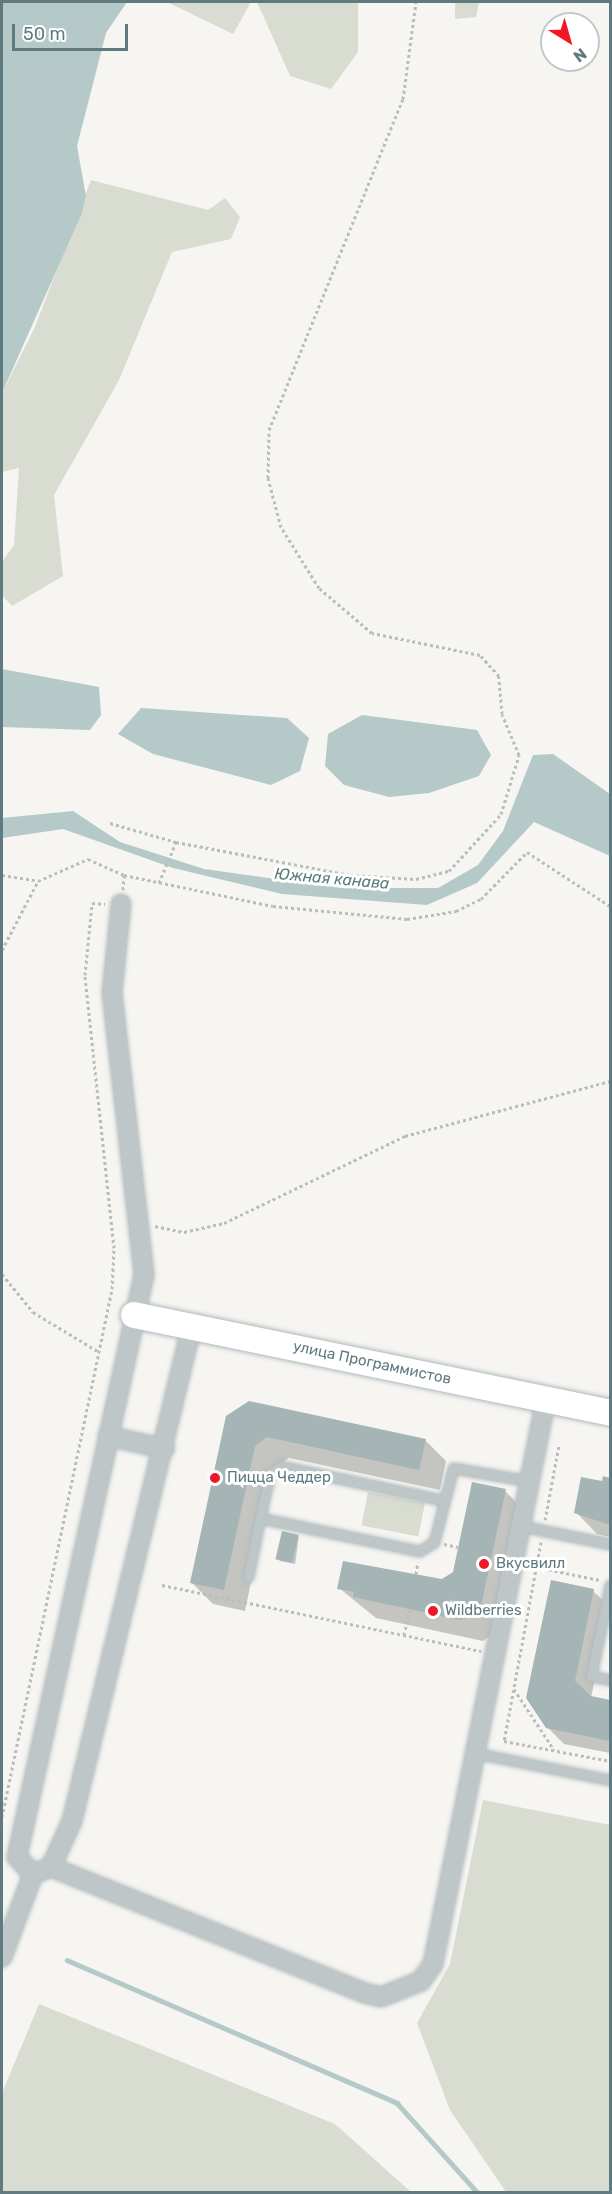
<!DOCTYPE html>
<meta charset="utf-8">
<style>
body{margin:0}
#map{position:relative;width:612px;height:2194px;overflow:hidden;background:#f6f5f2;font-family:Rubik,sans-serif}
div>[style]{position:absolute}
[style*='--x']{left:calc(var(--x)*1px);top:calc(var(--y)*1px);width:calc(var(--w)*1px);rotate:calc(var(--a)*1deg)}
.green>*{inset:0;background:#d8dcd1;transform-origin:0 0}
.water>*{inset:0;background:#b4c9c8}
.shadow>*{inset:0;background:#0003}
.stream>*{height:4.5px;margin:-2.25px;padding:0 2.25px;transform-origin:2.25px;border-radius:2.25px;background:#b4c9c8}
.building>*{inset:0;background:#a5b4b5;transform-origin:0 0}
.path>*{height:3px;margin-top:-1.5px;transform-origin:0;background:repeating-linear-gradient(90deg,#b8bebf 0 3px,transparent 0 6px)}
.roads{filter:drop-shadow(0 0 2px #b0babc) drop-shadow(0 0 2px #b0babc)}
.lane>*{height:9px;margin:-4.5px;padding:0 4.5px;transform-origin:4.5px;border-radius:4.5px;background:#bec6c7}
.street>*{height:18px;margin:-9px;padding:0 9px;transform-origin:9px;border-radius:9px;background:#bec6c7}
.secondary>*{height:26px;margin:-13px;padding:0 13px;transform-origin:13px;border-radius:13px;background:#fff}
.dots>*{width:16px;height:16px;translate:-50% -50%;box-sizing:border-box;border:3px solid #fff;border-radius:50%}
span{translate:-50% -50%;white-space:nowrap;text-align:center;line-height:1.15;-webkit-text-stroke:6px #fff;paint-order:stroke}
.street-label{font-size:15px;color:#5f7b80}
.poi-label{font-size:15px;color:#5f7b80}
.left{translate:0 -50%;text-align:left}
.water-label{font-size:16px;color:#5a7c7b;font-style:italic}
.frame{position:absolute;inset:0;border:3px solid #5f7b80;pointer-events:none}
.north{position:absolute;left:540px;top:12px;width:60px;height:60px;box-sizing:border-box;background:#fff;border:2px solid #bfcacc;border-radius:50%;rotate:143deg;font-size:16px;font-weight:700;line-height:24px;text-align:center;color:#5f7b80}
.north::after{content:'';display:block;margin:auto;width:21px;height:27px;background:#f01826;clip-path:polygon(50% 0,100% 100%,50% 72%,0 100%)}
.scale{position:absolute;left:12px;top:24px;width:116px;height:27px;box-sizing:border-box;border:3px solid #5f7b80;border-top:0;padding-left:8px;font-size:18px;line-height:21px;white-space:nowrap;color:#5f7b80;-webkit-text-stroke:4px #fff;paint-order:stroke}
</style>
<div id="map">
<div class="green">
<div style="clip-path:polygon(167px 2px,251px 2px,233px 34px)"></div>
<div style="clip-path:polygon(257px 2px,358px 2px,358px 52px,331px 89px,290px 76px)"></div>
<div style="clip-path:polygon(455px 2px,479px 2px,476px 17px,455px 19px)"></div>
<div style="clip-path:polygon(91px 180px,208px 210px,225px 198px,240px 217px,231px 239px,172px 252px,119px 380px,54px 495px,63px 576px,12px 606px,2px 595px,2px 562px,14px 545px,19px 468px,2px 472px,2px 393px,35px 327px)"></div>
<div style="left:368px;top:1492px;width:58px;height:34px;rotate:11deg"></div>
<div style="clip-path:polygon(483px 1800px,610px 1825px,610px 2192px,506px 2192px,450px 2110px,417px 2023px,450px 1964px)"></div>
<div style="clip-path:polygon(39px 2004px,335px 2124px,411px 2192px,2px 2192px,2px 2093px)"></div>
</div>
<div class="water">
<div style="clip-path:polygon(2px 2px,127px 2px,106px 33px,77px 146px,86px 196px,82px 213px,2px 393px)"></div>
<div style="clip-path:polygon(2px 669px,99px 687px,101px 715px,90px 730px,2px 727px)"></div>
<div style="clip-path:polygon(141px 708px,287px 718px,309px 738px,300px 771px,271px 785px,153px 754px,118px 734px)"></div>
<div style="clip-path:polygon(362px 715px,477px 730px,491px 755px,479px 776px,429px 793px,389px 797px,344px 785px,325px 766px,328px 734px)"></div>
<div style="clip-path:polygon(553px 754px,610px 794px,610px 856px,534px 822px,477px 883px,427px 905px,282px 894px,173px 868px,63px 829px,2px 838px,2px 818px,73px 811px,120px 842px,204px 869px,342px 888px,438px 888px,478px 865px,503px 831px,533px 755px)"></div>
</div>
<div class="shadow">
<div style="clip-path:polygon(227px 1417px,425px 1440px,446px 1461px,440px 1490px,289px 1458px,275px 1467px,245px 1611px,213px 1604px,192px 1583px)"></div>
<div style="clip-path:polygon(582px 1479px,610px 1484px,610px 1537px,597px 1534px,576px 1512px)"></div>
<div style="clip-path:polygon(505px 1491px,526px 1512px,502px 1627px,483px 1641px,376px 1618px,339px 1588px,442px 1581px,455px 1572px)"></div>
<div style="clip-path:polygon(299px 1536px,295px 1564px,280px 1561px,277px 1558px)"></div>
<div style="clip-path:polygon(593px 1591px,610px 1607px,591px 1698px,610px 1702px,610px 1753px,564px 1744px,547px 1727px)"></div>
</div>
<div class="stream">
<div style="--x:67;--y:1960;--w:360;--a:23.4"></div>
<div style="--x:397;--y:2103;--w:120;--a:48"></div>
</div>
<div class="building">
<div style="clip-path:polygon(249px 1401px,426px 1439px,419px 1470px,267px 1437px,255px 1446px,224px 1590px,190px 1583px,226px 1416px)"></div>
<div style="clip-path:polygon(603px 1476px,610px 1478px,610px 1525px,574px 1513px,581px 1477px,602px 1481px)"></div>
<div style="clip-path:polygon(472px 1482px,506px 1489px,481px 1606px,461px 1620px,353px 1597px,354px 1592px,337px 1589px,343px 1561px,442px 1579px,453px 1572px)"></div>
<div style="left:282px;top:1531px;width:17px;height:29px;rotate:13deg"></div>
<div style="clip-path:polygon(551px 1580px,594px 1589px,575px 1681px,591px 1696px,610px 1700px,610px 1741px,546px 1728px,526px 1698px)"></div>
</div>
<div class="path">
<div style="--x:110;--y:823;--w:69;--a:16.1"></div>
<div style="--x:176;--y:842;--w:177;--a:10.7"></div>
<div style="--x:350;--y:875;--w:66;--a:3.5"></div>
<div style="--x:416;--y:879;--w:34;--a:-14"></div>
<div style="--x:449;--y:871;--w:77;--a:-47.6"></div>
<div style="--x:501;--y:814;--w:62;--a:-73"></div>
<div style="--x:519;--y:755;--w:44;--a:-112.5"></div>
<div style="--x:502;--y:714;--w:38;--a:-95"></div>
<div style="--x:499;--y:676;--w:28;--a:-132"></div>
<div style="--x:480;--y:655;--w:110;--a:-168.5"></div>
<div style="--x:372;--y:633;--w:70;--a:-139.7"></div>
<div style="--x:319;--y:588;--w:72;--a:-121.9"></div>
<div style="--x:281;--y:527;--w:51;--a:-104.9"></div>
<div style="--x:268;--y:478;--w:48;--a:-88.8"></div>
<div style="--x:269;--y:430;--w:357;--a:-68"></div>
<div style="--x:403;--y:99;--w:98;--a:-82.4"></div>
<div style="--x:2;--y:875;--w:36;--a:9"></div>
<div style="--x:124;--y:875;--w:152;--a:11.8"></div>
<div style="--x:273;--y:906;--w:135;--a:5.5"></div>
<div style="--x:407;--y:919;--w:50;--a:-9.3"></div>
<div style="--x:456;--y:911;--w:28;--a:-26"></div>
<div style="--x:481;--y:899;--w:66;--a:-45.6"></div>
<div style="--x:527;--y:852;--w:99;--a:33"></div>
<div style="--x:159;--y:883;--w:44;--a:-67.5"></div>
<div style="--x:2;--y:950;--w:78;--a:-62.4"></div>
<div style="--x:38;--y:881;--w:55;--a:-23.7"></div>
<div style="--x:88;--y:859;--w:39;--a:24"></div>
<div style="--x:124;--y:875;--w:15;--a:94"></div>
<div style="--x:155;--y:1226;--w:30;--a:12"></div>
<div style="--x:184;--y:1232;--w:41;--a:-12.7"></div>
<div style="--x:224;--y:1223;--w:201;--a:-25.7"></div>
<div style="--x:405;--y:1136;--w:212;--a:-15"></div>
<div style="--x:2;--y:1274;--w:49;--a:50.8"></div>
<div style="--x:33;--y:1312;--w:77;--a:31.2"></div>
<div style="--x:545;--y:1520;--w:76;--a:-79.4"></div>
<div style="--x:541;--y:1542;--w:202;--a:100.5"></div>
<div style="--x:504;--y:1741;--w:108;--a:10.7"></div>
<div style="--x:444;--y:1544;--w:14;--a:12"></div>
<div style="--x:537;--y:1567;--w:64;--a:11.7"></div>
<div style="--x:416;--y:1574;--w:12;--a:-81"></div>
<div style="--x:162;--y:1585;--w:326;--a:11.7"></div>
<div style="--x:404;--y:1635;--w:26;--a:-77"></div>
<div style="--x:514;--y:1689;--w:73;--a:56.7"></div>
<div style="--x:2;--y:1817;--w:539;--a:-78.23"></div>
<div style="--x:112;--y:1289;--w:41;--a:-87.2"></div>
<div style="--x:114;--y:1248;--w:275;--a:-96.1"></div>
<div style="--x:85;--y:975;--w:72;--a:-84.4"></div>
<div style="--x:92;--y:903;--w:13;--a:4"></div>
</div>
<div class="roads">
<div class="lane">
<div style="--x:442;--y:1500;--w:165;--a:-168.1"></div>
<div style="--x:281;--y:1466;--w:13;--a:148"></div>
<div style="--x:270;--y:1473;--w:46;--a:102.5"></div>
<div style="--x:260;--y:1518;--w:163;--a:11.7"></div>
<div style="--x:420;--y:1551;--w:17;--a:-33"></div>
<div style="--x:434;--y:1542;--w:76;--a:-75.6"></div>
<div style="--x:453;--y:1468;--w:78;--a:9.6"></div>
<div style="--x:521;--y:1526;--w:91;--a:11.4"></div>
<div style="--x:248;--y:1577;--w:60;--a:-78.5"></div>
<div style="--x:610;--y:1585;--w:93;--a:101.8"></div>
<div style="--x:591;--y:1676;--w:19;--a:12"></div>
<div style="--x:475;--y:1753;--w:138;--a:11.3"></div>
</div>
<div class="street">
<div style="--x:121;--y:904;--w:89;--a:95.8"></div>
<div style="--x:112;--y:993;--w:284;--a:83.5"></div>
<div style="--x:144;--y:1275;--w:596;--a:102.31"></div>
<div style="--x:17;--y:1857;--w:23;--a:47"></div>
<div style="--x:33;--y:1874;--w:19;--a:-21"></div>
<div style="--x:51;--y:1867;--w:337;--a:21.9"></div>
<div style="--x:364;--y:1993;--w:17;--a:13"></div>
<div style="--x:381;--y:1997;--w:43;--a:-21.8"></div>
<div style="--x:421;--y:1981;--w:21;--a:-55"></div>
<div style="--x:433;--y:1964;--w:576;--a:-78.69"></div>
<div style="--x:108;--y:1436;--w:58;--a:12.8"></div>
<div style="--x:51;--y:1867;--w:51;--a:-65.5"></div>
<div style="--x:72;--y:1821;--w:510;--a:-76.4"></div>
<div style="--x:2;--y:1957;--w:89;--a:-69.5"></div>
</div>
<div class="secondary">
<div style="--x:134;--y:1315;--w:486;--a:11.6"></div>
</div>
</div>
<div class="dots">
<div style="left:215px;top:1478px;background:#f01826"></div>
<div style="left:484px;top:1564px;background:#f01826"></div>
<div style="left:433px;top:1611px;background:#f01826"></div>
</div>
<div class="street-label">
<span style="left:372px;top:1363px;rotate:12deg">улица Программистов</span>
</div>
<div class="poi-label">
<span class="left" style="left:227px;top:1478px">Пицца Чеддер</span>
<span class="left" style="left:496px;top:1564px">Вкусвилл</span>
<span class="left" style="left:445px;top:1611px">Wildberries</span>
</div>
<div class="water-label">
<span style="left:332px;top:879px;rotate:5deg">Южная канава</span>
</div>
<div class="frame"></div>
<div class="north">N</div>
<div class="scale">50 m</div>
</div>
